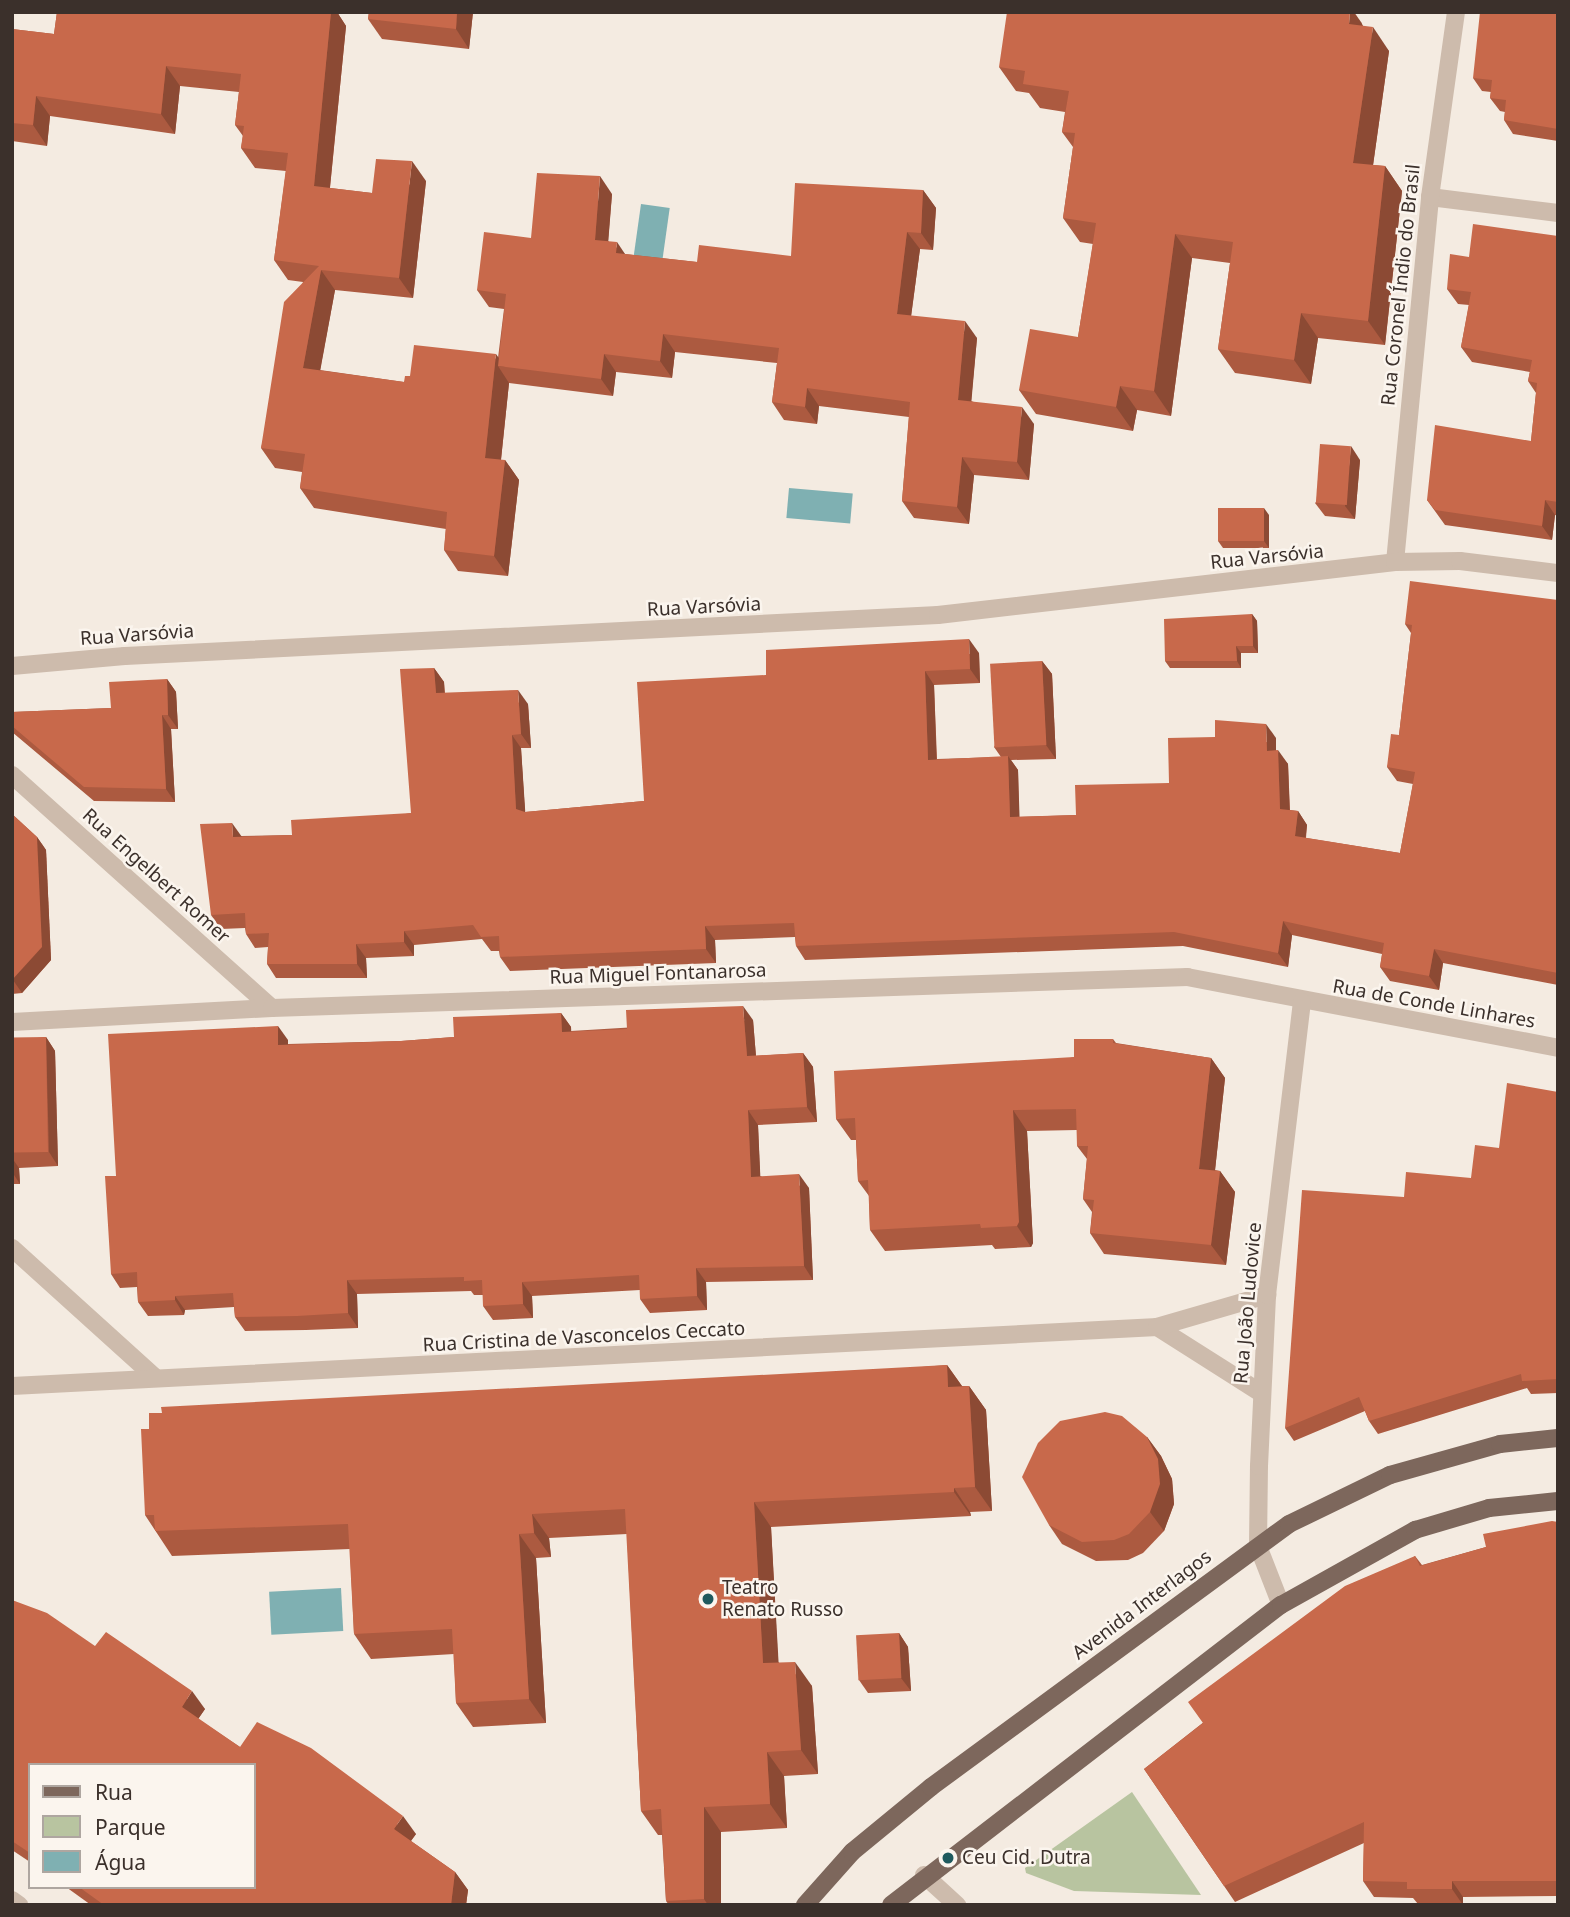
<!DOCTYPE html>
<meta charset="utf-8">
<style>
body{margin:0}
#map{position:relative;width:1570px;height:1917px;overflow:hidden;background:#f4ebe1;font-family:"Noto Sans",sans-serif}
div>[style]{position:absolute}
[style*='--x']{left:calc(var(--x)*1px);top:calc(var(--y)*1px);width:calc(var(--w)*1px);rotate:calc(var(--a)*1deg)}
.green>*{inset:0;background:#b8c4a0}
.water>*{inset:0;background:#7fb0b2;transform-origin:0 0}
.minor>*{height:18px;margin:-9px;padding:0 9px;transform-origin:9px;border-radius:9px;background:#cdbbac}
.major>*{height:18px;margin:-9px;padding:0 9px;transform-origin:9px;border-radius:9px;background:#7d675c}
.wall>*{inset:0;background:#ac5a40}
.shaded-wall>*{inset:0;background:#8c4a34}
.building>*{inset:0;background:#c8694b;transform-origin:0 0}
.dots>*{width:19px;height:19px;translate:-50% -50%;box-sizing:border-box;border:4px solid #fbf5ee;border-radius:50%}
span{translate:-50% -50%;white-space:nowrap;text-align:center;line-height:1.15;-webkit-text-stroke:5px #fbf5ee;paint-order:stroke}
.street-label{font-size:19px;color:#3b302b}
.poi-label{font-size:19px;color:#3b302b}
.left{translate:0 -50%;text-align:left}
.frame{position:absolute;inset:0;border:14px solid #3b302b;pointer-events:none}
.legend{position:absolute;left:28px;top:1763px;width:228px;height:126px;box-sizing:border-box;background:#fbf5ee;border:2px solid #aea6a0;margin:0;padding:9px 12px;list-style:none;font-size:21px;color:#3b302b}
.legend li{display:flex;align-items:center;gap:14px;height:35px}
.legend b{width:35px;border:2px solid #aea6a0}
</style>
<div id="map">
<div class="green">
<div style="clip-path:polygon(1132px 1792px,1201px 1895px,1074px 1891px,1026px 1873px,1025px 1868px)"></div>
</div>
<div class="water">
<div style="left:641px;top:204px;width:29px;height:56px;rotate:8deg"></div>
<div style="left:789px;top:488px;width:64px;height:30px;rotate:5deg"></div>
<div style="left:341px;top:1588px;width:43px;height:72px;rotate:87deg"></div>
</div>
<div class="minor">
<div style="--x:1430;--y:197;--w:129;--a:7.1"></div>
<div style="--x:1395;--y:562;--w:367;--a:-84.5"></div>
<div style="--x:1430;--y:197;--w:187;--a:-82"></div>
<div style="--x:12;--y:666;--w:113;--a:-5.1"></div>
<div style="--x:125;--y:656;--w:814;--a:-2.89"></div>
<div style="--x:938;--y:615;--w:460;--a:-6.6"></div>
<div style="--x:1395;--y:562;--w:65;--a:-0.9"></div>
<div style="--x:1460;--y:561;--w:99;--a:7"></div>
<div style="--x:12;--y:775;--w:349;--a:41.9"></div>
<div style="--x:12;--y:1022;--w:260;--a:-3.1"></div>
<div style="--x:272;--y:1008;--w:916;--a:-1.94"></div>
<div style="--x:1187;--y:977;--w:378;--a:10.8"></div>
<div style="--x:12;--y:1248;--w:194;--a:42.1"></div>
<div style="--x:1157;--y:1327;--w:123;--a:32.4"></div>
<div style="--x:12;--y:1386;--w:1147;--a:-2.95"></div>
<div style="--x:1157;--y:1327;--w:115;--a:-16.2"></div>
<div style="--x:1281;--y:1605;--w:63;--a:-111.3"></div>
<div style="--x:1258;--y:1546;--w:80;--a:-89.3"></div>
<div style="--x:1259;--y:1466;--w:171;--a:-87.3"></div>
<div style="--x:1267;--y:1295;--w:295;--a:-83.2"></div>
<div style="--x:924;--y:1875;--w:45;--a:42.3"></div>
<div style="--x:12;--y:1900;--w:9;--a:36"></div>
</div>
<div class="major">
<div style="--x:805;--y:1905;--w:71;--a:-48.4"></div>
<div style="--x:852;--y:1852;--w:102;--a:-39.4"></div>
<div style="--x:931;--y:1787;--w:444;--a:-36.3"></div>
<div style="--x:1289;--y:1524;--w:112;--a:-25.9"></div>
<div style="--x:1390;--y:1475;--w:114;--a:-15.7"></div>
<div style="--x:1500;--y:1444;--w:58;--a:-5.9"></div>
<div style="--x:891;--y:1905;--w:492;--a:-37.6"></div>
<div style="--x:1281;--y:1605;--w:154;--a:-29.2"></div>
<div style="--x:1415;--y:1530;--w:77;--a:-16.6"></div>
<div style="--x:1489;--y:1508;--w:69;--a:-5.8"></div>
</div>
<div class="wall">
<div style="clip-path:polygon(57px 12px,337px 12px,346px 26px,330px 188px,372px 193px,426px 181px,413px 298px,335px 290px,320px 370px,404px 382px,410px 376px,498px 358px,504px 309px,489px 307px,477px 290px,531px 238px,612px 194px,608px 241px,625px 254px,697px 262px,791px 256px,923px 190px,936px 208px,933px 250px,920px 249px,911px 316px,977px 338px,971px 401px,1034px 424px,1029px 480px,974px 475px,969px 524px,914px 518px,902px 501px,909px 417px,819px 406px,817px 424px,784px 420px,772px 402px,777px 363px,675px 352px,672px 378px,616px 372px,613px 396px,509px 383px,501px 460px,505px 460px,519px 480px,508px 576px,458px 571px,444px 550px,446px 529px,314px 508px,300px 488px,302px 472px,275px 468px,261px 448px,303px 282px,288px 280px,274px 260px,286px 171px,255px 168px,241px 148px,243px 136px,235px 125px,239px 92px,180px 86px,175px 134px,50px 116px,47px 146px,12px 141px,12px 29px,54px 34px)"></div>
<div style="clip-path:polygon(369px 12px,473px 12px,469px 49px,382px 39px,368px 19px)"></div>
<div style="clip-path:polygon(1558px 12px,1558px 141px,1513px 134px,1504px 120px,1505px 112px,1500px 111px,1490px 98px,1491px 92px,1482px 91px,1473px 78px)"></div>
<div style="clip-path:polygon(1361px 22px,1363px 26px,1389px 51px,1373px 165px,1385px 166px,1402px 191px,1385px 345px,1318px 338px,1311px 384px,1235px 373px,1218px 349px,1230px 263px,1192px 258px,1171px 416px,1137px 410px,1133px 431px,1036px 414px,1019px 390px,1078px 337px,1093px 244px,1080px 242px,1063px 218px,1073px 147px,1062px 132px,1065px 112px,1040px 108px,1029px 93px,1016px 91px,999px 67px)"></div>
<div style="clip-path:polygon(1558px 236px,1558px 516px,1555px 515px,1552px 540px,1445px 525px,1427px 500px,1531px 441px,1536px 393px,1528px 381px,1530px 372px,1472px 362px,1461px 347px,1469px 305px,1458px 304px,1447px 289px,1469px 257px)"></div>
<div style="clip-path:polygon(1360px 460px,1355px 519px,1325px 516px,1315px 503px)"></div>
<div style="clip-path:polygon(1269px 515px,1269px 548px,1223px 548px,1218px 541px)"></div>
<div style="clip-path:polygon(1558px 600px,1558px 985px,1443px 963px,1439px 990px,1390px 981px,1380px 967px,1382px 954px,1292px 935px,1288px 967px,1183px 946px,805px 960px,796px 946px,795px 937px,715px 940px,716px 963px,510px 971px,500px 957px,499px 951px,491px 951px,482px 939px,414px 945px,414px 956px,366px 958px,367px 978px,276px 978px,267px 964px,268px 947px,255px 948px,246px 934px,245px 928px,221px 929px,211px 915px,241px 836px,292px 835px,411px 813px,434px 668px,444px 682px,445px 693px,528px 704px,531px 748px,521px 748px,525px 812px,644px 801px,766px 675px,979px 653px,980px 683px,934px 685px,937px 759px,1001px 757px,994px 747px,1042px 661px,1052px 674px,1056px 759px,1011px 760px,1018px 770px,1019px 817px,1076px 815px,1169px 783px,1276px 738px,1276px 750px,1288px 764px,1290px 810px,1298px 811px,1307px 825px,1306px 838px,1400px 853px,1413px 784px,1397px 781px,1387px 767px,1399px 735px,1411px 633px,1405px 624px)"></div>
<div style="clip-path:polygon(1252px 614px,1257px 621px,1258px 653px,1241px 653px,1241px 668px,1170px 668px,1165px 661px)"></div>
<div style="clip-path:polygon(167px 679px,176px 692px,178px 729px,171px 729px,175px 802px,94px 801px,12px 732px,12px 712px,111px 708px)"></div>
<div style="clip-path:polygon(12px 814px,37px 837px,46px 850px,51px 960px,22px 993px,12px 994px)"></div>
<div style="clip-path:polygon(561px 1013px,571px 1027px,571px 1031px,753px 1020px,756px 1056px,803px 1053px,813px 1067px,817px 1122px,758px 1125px,760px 1176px,809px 1188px,813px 1280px,706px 1282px,707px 1310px,650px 1313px,640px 1299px,640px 1290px,532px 1296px,533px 1318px,493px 1320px,483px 1306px,483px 1295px,474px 1295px,471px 1291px,357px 1294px,358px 1328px,306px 1330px,245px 1331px,235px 1317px,234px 1307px,185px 1310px,184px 1315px,148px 1316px,138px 1302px,137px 1287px,120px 1288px,111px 1274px,116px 1176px,288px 1040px,288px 1044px,401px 1041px,454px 1037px)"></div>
<div style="clip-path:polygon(46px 1037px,55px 1051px,58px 1166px,19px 1168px,20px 1184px,12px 1184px,12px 1041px)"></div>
<div style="clip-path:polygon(1113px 1039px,1116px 1043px,1211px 1058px,1225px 1078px,1215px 1170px,1220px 1171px,1235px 1192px,1226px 1265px,1104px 1254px,1090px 1233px,1092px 1212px,1083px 1199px,1087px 1159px,1077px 1146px,1077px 1130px,1027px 1131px,1033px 1243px,1031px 1247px,995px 1249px,992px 1245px,885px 1251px,870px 1230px,869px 1196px,858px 1181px,856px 1140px,851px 1140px,836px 1119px,1074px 1057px)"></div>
<div style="clip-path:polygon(1558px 1092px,1558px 1393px,1531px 1394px,1527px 1388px,1378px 1434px,1369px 1421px,1365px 1411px,1294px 1441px,1285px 1428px,1404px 1197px,1471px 1178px,1499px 1148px)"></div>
<div style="clip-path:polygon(947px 1365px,962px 1386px,969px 1386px,986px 1410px,992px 1511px,970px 1512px,971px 1516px,771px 1527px,778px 1662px,812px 1686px,818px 1774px,784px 1776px,787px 1828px,721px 1832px,721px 1905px,669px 1905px,666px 1901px,662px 1835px,658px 1835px,641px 1811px,627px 1534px,549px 1538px,551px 1557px,536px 1558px,546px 1723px,473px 1727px,456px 1703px,454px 1654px,371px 1659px,354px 1634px,350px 1549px,172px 1556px,145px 1515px,149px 1429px)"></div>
<div style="clip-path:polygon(1147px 1437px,1161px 1456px,1172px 1479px,1174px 1504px,1164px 1531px,1143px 1553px,1128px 1560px,1096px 1561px,1062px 1544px,1049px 1525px)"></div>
<div style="clip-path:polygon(1558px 1522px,1558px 1896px,1463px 1897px,1463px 1905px,1418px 1904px,1413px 1898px,1374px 1897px,1363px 1881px,1364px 1843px,1235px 1902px,1144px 1769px,1415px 1556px,1422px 1565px,1486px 1547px)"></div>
<div style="clip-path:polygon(12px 1600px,205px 1709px,198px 1719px,240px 1747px,416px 1834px,411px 1841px,455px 1872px,468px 1890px,466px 1905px,91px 1905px,66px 1887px,254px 1887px,30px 1765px,30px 1862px,12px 1850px)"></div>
<div style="clip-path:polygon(899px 1633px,908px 1647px,911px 1691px,868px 1693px,859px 1680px)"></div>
</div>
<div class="shaded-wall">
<div style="clip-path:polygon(331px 12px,337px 12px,346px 26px,328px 206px,314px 186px)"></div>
<div style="clip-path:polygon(457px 12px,473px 12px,469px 49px,456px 29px)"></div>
<div style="clip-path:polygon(1350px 12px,1354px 12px,1361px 22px,1367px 36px,1349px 24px)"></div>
<div style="clip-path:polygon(1373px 27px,1389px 51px,1370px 187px,1353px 163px)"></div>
<div style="clip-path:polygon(166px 66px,180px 86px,175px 134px,161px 114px)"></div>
<div style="clip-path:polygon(36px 96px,50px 116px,47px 146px,33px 125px)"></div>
<div style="clip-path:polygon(412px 161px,426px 181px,413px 298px,399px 278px)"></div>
<div style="clip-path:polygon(1385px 166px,1402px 191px,1385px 345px,1368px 321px)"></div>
<div style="clip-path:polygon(600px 176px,612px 194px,607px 257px,595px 240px)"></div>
<div style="clip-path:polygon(923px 190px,936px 208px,933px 250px,921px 233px)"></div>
<div style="clip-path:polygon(907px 232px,920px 249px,909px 332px,897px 314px)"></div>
<div style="clip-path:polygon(1175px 234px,1192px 258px,1171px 416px,1154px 391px)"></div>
<div style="clip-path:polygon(617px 242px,629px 260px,616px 253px)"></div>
<div style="clip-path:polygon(321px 270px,335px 290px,317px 388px,303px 368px)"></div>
<div style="clip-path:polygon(1301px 313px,1318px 338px,1311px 384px,1294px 360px)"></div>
<div style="clip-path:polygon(965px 321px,977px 338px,970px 417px,958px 400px)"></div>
<div style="clip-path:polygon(663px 334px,675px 352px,672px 378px,660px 361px)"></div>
<div style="clip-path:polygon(496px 354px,505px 367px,498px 366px,509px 383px,499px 478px,485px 458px)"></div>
<div style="clip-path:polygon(604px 354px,616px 372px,613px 396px,601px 379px)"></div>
<div style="clip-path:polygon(1120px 386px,1137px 410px,1133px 431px,1116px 407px)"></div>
<div style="clip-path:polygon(807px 388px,819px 406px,817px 424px,805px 407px)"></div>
<div style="clip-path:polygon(1022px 407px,1034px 424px,1029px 480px,1017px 462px)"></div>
<div style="clip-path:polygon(1351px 446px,1360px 460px,1355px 519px,1345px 506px)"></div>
<div style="clip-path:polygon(962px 457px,974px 475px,969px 524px,957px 507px)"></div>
<div style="clip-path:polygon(505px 460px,519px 480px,508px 576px,494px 556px)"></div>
<div style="clip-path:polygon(1545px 500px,1555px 515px,1552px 540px,1542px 526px)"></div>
<div style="clip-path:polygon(1264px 508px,1269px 515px,1269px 548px,1264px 541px)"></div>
<div style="clip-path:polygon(1252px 614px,1257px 621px,1258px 653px,1253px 646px)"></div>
<div style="clip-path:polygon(969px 639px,979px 653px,980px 683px,970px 669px)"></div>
<div style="clip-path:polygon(1236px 646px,1241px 653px,1241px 668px,1237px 661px)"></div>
<div style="clip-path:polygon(1042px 661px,1052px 674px,1056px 759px,1046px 745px)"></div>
<div style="clip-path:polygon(434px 668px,444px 682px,445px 707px,436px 693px)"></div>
<div style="clip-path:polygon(925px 671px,934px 685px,937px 774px,928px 760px)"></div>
<div style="clip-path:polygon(167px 679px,176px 692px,178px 729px,168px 715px)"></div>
<div style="clip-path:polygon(518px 690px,528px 704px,531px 748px,521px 734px)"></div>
<div style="clip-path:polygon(162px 715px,171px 729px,175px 802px,166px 789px)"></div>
<div style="clip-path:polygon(1266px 724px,1276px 738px,1276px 765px,1267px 751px)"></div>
<div style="clip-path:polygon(512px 735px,521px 748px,526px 823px,516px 809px)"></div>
<div style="clip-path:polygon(1278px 750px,1288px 764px,1290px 823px,1280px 809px)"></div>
<div style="clip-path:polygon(1008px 756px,1018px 770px,1020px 831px,1010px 817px)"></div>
<div style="clip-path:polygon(1298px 811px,1307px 825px,1304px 850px,1295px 836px)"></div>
<div style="clip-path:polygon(232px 823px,242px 837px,233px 837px)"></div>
<div style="clip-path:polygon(37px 837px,46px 850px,51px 960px,22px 993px,13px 980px)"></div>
<div style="clip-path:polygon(1283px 921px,1292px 935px,1288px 967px,1278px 953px)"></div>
<div style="clip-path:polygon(705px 926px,715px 940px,716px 963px,706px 949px)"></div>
<div style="clip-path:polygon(404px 931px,414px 945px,414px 956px,404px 942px)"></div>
<div style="clip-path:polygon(356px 944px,366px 958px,367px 978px,357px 964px)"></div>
<div style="clip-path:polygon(1434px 949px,1443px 963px,1439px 990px,1429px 976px)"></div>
<div style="clip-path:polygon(743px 1006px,753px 1020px,757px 1070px,747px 1056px)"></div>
<div style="clip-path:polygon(561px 1013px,571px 1027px,572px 1046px,562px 1032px)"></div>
<div style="clip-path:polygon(278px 1026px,288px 1040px,288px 1059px,278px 1045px)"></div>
<div style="clip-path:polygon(46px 1037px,55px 1051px,58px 1166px,49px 1152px)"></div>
<div style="clip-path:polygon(803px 1053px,813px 1067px,817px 1122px,807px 1107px)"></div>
<div style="clip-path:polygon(1211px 1058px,1225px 1078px,1213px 1189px,1199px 1169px)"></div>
<div style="clip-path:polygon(748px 1110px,758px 1125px,761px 1191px,751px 1177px)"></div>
<div style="clip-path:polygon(1013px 1110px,1027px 1131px,1033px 1243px,1031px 1247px,1017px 1226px)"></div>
<div style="clip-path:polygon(12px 1158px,19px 1168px,20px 1184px,12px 1172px)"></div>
<div style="clip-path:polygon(1220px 1171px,1235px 1192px,1226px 1265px,1211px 1245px)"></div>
<div style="clip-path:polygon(799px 1174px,809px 1188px,813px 1280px,804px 1266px)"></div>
<div style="clip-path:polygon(696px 1268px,706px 1282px,707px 1310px,697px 1296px)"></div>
<div style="clip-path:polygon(347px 1280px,357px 1294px,358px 1328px,348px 1313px)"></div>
<div style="clip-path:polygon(522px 1282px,532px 1296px,533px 1318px,523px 1304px)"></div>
<div style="clip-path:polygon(175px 1296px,185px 1310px,184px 1315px,175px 1300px)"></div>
<div style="clip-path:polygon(947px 1365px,964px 1389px,948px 1387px)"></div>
<div style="clip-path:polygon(969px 1386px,986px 1410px,992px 1511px,975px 1487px)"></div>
<div style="clip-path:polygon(1147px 1437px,1161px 1456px,1172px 1479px,1174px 1504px,1164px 1531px,1150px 1512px)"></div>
<div style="clip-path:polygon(954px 1488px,970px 1512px,971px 1516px,954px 1492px)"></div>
<div style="clip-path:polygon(754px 1502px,771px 1527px,780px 1688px,763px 1663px)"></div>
<div style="clip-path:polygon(532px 1514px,549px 1538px,551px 1557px,534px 1533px)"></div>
<div style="clip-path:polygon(519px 1534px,536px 1558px,546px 1723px,529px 1699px)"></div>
<div style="clip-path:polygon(899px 1633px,908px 1647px,911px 1691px,901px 1678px)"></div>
<div style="clip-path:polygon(795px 1662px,812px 1686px,818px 1774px,801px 1750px)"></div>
<div style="clip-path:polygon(192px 1691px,205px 1709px,194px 1725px,182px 1707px)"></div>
<div style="clip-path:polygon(767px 1752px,784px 1776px,787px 1828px,770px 1804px)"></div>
<div style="clip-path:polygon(704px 1807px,721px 1832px,721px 1905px,708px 1905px,704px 1899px)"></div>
<div style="clip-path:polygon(403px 1816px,416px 1834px,407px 1846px,394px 1829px)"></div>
<div style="clip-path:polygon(455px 1872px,468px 1890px,466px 1905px,451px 1905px)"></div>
<div style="clip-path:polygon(1452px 1881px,1463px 1897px,1463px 1905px,1452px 1889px)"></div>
</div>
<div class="building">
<div style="clip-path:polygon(57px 12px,331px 12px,314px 186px,372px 193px,376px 159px,412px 161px,399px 278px,321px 270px,303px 368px,404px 382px,405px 376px,410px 376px,414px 345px,496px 354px,485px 458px,505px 460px,494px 556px,444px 550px,447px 512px,300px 488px,305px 454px,261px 448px,284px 302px,319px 266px,274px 260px,288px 153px,241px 148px,244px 126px,235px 125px,241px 74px,166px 66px,161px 114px,36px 96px,33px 125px,12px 123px,12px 29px,54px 34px)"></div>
<div style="clip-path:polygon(369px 12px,457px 12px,456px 29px,368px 19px)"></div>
<div style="clip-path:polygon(1007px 12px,1350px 12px,1349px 24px,1373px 27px,1353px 163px,1385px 166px,1368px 321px,1301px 313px,1294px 360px,1218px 349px,1233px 242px,1175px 234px,1154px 391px,1120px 386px,1116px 407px,1019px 390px,1030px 329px,1078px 337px,1096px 223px,1063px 218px,1075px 133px,1062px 132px,1069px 91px,1023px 84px,1025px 71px,999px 67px)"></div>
<div style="clip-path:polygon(1480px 12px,1558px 12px,1558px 129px,1504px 120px,1506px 100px,1490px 98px,1492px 80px,1473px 78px)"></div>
<div style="clip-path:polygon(537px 173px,600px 176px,595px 240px,617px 242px,616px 253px,697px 262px,699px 245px,791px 256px,795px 183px,923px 190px,921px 233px,907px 232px,897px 314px,965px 321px,958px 400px,1022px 407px,1017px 462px,962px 457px,957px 507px,902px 501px,910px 402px,807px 388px,805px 407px,772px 402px,779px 348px,663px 334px,660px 361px,604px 354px,601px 379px,498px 366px,506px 294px,477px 290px,484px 232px,531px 238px)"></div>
<div style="clip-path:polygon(1473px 224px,1558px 236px,1558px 502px,1545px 500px,1542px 526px,1435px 510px,1427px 500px,1435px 425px,1531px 441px,1537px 383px,1528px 381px,1532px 360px,1461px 347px,1471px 292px,1447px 289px,1450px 254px,1469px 257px)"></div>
<div style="left:1320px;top:444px;width:31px;height:59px;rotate:4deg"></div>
<div style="left:1218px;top:508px;width:46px;height:33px"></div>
<div style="clip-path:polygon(1410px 581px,1558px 600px,1558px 973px,1434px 949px,1429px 976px,1380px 967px,1384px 943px,1283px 921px,1278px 953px,1174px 932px,796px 946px,794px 923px,705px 926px,706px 949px,500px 957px,499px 936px,481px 937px,473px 925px,404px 931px,404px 942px,356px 944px,357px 964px,267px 964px,269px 933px,246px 934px,245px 913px,211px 915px,200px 824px,232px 823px,233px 837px,292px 835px,291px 820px,411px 813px,400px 669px,434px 668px,436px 693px,518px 690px,521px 734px,512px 735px,516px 809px,525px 812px,644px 801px,637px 682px,766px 675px,766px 650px,969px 639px,970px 669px,925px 671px,928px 760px,1008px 756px,1010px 817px,1076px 815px,1075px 785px,1169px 783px,1168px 738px,1215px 737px,1215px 720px,1266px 724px,1267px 751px,1278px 750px,1280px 809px,1298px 811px,1295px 836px,1400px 853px,1415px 772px,1387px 767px,1391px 734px,1399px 735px,1412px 625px,1405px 624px)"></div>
<div style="clip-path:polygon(1252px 614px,1253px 646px,1236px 646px,1237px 661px,1165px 661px,1164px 619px)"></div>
<div style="left:1042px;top:661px;width:84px;height:52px;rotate:87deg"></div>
<div style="clip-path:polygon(167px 679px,168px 715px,162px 715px,166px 789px,84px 787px,12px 726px,12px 712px,111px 708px,109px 682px)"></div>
<div style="clip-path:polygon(12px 814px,37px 837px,42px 947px,12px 980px)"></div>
<div style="clip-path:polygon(743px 1006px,747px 1056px,803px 1053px,807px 1107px,748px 1110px,751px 1177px,799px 1174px,804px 1266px,696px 1268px,697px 1296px,640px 1299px,639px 1275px,522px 1282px,523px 1304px,483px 1306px,482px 1280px,464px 1281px,464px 1277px,347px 1280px,348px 1313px,297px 1316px,235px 1317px,233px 1293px,175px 1296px,175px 1300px,138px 1302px,137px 1272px,111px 1274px,105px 1176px,116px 1176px,108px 1034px,278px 1026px,278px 1045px,401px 1041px,454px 1037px,453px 1017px,561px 1013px,562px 1032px,627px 1029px,626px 1010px)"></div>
<div style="left:46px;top:1037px;width:115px;height:34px;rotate:89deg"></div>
<div style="clip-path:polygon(1074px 1039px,1113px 1039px,1113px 1043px,1211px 1058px,1199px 1169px,1220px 1171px,1211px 1245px,1090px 1233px,1094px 1200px,1083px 1199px,1088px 1146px,1077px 1146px,1076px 1109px,1013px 1110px,1019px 1222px,1017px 1226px,981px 1228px,980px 1224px,870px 1230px,868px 1180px,858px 1181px,855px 1118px,836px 1119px,834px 1071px,1074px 1057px)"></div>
<div style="clip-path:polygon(1507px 1083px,1558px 1092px,1558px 1379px,1522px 1381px,1521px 1374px,1369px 1421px,1359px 1397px,1285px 1428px,1302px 1190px,1404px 1197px,1406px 1172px,1471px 1178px,1475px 1145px,1499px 1148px)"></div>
<div style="clip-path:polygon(947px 1365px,948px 1387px,969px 1386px,975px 1487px,954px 1488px,954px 1492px,754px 1502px,763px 1663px,795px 1662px,801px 1750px,767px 1752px,770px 1804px,704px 1807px,704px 1899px,666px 1901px,661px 1809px,641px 1811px,625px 1509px,532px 1514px,534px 1533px,519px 1534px,529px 1699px,456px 1703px,452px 1629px,354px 1634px,348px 1524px,155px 1531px,154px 1515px,145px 1515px,141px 1429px,149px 1429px,149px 1413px,162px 1413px,161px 1407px)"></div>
<div style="clip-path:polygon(1105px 1412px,1122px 1416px,1147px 1437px,1158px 1459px,1160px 1484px,1150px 1512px,1129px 1534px,1114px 1540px,1082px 1542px,1049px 1525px,1022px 1477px,1038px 1443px,1060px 1421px)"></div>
<div style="clip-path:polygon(1552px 1521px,1558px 1522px,1558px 1881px,1452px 1881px,1452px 1889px,1407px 1889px,1407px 1882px,1363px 1881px,1364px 1822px,1224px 1886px,1144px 1769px,1203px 1723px,1188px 1702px,1345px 1586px,1415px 1556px,1420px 1566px,1486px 1547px,1483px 1534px)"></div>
<div style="clip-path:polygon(12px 1600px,47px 1613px,95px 1646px,106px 1632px,192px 1691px,182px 1707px,240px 1747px,257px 1722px,311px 1748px,403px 1816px,394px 1829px,455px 1872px,451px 1905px,104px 1905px,79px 1887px,254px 1887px,254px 1765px,30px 1765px,30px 1853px,12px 1841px)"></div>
<div style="left:899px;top:1633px;width:45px;height:43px;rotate:87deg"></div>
</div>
<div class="dots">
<div style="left:708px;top:1599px;background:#1f5a5e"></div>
<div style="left:948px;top:1858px;background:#1f5a5e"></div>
</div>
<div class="street-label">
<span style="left:1401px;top:285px;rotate:-84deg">Rua Coronel Índio do Brasil</span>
<span style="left:1267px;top:557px;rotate:-6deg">Rua Varsóvia</span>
<span style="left:704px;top:607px;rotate:-3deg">Rua Varsóvia</span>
<span style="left:137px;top:635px;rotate:-4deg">Rua Varsóvia</span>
<span style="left:156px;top:876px;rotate:42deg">Rua Engelbert Romer</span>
<span style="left:658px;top:974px;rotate:-2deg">Rua Miguel Fontanarosa</span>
<span style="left:1434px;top:1004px;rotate:10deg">Rua de Conde Linhares</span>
<span style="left:1248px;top:1303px;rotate:-85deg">Rua João Ludovice</span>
<span style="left:584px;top:1337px;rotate:-3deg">Rua Cristina de Vasconcelos Ceccato</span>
<span style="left:1142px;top:1605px;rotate:-37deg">Avenida Interlagos</span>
</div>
<div class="poi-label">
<span class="left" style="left:722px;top:1599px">Teatro<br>Renato Russo</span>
<span class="left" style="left:962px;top:1858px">Ceu Cid. Dutra</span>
</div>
<div class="frame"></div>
<ul class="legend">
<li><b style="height:9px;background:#7d675c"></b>Rua</li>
<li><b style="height:19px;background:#b8c4a0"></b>Parque</li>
<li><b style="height:19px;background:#7fb0b2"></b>Água</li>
</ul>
</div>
